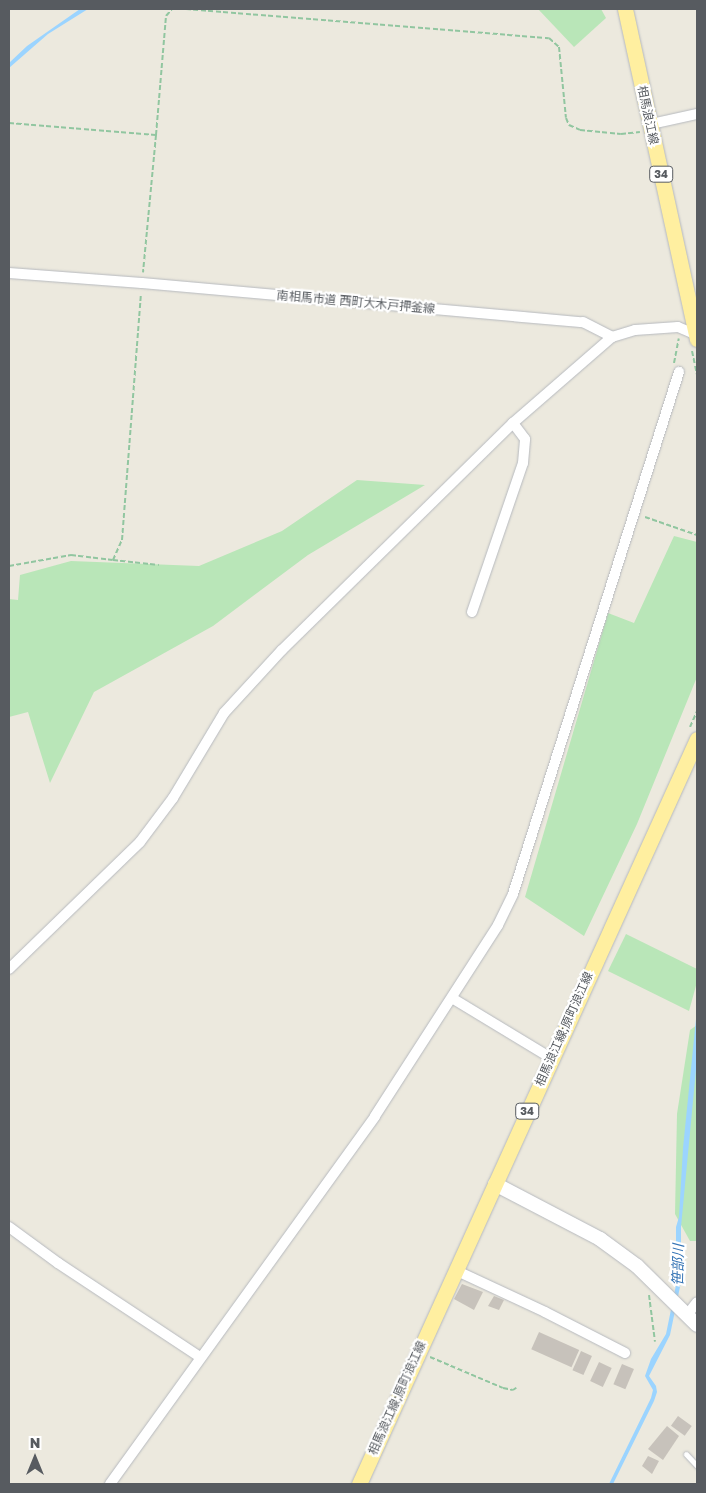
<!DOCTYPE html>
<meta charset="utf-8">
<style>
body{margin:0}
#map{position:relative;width:706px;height:1493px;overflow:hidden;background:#ece9de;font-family:"Golos Text","Noto Sans JP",sans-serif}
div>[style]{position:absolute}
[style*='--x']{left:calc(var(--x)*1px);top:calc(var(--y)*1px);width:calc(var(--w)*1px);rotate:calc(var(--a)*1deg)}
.green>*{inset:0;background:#b9e6b8}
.water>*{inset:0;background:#9bd4ff}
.building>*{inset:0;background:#c7c2bb;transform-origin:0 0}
.path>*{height:2px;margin-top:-1px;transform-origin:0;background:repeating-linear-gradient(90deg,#91c6a0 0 5px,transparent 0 7.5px)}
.roads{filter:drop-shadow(0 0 1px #b6b9be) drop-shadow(0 0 1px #b6b9be)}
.lane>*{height:5px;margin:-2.5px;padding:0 2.5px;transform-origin:2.5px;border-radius:2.5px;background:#fff}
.street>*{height:10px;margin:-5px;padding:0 5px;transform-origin:5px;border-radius:5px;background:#fff}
.secondary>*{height:14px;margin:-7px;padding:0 7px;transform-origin:7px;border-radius:7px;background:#fff}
.primary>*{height:15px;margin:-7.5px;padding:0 7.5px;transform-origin:7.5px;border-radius:7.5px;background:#ffefa0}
span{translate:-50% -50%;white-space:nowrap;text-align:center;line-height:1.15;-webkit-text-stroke:4.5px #fff;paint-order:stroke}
.shield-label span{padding:1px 4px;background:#fff;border:1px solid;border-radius:4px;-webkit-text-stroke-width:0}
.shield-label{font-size:11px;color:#575b60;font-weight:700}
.street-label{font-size:12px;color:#575b60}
.water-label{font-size:14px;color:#3574b5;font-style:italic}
.frame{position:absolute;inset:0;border:10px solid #575b60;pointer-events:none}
.north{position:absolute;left:10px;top:1433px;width:50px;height:50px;-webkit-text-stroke:4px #fff;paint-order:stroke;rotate:0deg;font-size:14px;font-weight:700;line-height:20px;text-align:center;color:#575b60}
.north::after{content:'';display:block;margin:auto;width:18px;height:22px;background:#575b60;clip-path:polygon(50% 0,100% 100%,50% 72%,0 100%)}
</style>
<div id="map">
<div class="green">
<div style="clip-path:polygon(538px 9px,601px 9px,606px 18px,574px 47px)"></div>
<div style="clip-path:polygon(357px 480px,425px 485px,308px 555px,213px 626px,94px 692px,50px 783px,28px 712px,9px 717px,9px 599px,18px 600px,20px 575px,71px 561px,199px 566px,282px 531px)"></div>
<div style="clip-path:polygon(674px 536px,697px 542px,697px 677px,637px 824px,584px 936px,525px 897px,608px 613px,634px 623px)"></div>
<div style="clip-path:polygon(626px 934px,697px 969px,697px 982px,689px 1011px,608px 971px)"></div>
<div style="clip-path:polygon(697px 1025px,697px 1241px,690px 1241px,675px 1214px,677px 1114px,690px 1030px)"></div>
</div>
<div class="water">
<div style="clip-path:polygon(80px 9px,88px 9px,48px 34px,9px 68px,9px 63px,27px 46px)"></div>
<div style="clip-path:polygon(697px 1009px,697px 1059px,681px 1227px,681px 1282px,670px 1335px,649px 1376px,656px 1386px,657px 1392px,654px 1401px,613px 1484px,609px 1484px,651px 1398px,653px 1390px,645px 1376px,651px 1359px,666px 1334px,676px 1285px,676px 1227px,679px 1217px,683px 1148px)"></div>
</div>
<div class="building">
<div style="clip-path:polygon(462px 1284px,483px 1292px,474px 1310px,454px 1299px)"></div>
<div style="clip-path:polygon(494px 1296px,504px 1300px,499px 1310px,488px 1306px)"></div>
<div style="left:539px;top:1332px;width:44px;height:19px;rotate:24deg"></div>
<div style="left:581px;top:1351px;width:12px;height:21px;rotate:24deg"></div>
<div style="left:599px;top:1362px;width:14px;height:21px;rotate:25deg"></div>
<div style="left:622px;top:1364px;width:13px;height:22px;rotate:23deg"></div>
<div style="left:678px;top:1416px;width:17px;height:12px;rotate:36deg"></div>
<div style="clip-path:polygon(667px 1426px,679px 1436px,663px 1460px,648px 1449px)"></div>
<div style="clip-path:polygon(648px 1456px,659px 1461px,652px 1474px,642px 1466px)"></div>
</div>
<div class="path">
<div style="--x:186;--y:9;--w:364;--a:4.6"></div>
<div style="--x:549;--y:38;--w:13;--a:42"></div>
<div style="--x:559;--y:47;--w:71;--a:84.4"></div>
<div style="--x:566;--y:118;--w:8;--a:67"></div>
<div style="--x:569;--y:125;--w:12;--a:24"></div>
<div style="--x:580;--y:130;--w:41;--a:5.6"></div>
<div style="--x:621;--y:134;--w:19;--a:-6"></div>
<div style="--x:9;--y:123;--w:147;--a:4.7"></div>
<div style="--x:156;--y:135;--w:138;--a:95.4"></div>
<div style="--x:156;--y:135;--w:119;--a:-85.2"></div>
<div style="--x:166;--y:16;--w:9;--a:-49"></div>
<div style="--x:692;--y:351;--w:25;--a:78"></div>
<div style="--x:674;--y:363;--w:25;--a:-79"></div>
<div style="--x:645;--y:517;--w:55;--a:19.1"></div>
<div style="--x:113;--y:560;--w:46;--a:6.2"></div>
<div style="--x:9;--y:566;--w:63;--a:-10.1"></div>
<div style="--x:71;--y:555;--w:42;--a:6.8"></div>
<div style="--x:113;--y:560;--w:22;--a:-66"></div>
<div style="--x:122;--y:540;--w:247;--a:-85.6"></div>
<div style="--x:690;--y:727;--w:17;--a:-66"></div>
<div style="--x:649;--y:1295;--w:47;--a:82.7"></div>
<div style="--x:430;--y:1357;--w:79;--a:23"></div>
<div style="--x:503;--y:1388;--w:10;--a:11"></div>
<div style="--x:513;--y:1390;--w:4;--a:-34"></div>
</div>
<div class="roads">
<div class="lane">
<div style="--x:686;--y:1454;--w:16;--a:47"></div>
</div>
<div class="street">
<div style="--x:651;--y:124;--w:47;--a:-12.3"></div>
<div style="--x:9;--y:273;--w:133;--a:4.3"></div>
<div style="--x:142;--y:283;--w:443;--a:5.1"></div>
<div style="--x:583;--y:322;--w:33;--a:27"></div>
<div style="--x:612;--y:337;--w:24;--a:-17"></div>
<div style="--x:635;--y:330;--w:43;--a:-4"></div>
<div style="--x:678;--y:327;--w:21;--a:23"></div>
<div style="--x:472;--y:612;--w:157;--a:-71.1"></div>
<div style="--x:523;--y:463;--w:24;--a:-85"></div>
<div style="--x:525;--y:439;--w:20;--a:-127"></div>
<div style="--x:9;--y:969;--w:182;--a:-44.1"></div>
<div style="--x:140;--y:842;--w:55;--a:-53.1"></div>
<div style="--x:173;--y:798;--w:99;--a:-59"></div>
<div style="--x:224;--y:713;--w:86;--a:-47.4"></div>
<div style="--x:282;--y:650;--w:324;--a:-44.5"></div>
<div style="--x:513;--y:423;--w:131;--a:-41"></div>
<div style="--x:452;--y:998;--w:116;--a:31.2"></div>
<div style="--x:9;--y:1227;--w:61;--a:36.3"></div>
<div style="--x:58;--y:1263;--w:170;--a:33.5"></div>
<div style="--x:455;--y:1270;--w:99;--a:25"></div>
<div style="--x:545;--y:1312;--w:90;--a:27.1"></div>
<div style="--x:687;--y:1315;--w:16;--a:-52"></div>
<div style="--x:110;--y:1484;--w:453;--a:-54.2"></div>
<div style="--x:375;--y:1116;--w:227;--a:-57.2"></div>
<div style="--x:498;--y:925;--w:34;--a:-64"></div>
<div style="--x:513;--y:894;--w:548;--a:-72.36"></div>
</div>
<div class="secondary">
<div style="--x:495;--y:1184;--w:119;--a:27.6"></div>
<div style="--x:600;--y:1239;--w:46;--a:36.1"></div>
<div style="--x:637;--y:1266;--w:84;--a:44.5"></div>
</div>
<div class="primary">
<div style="--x:625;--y:9;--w:338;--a:77.7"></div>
<div style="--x:359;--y:1484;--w:818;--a:-65.6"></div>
</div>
</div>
<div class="shield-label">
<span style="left:661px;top:174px">34</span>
<span style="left:527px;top:1111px">34</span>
</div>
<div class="street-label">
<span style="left:648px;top:115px;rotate:78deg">相馬浪江線</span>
<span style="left:356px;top:302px;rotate:5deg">南相馬市道 西町大木戸押釜線</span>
<span style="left:564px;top:1029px;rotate:-66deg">相馬浪江線;原町浪江線</span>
<span style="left:397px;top:1398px;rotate:-66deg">相馬浪江線;原町浪江線</span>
</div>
<div class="water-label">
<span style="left:678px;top:1265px;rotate:-89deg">笹部川</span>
</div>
<div class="frame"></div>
<div class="north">N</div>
</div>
